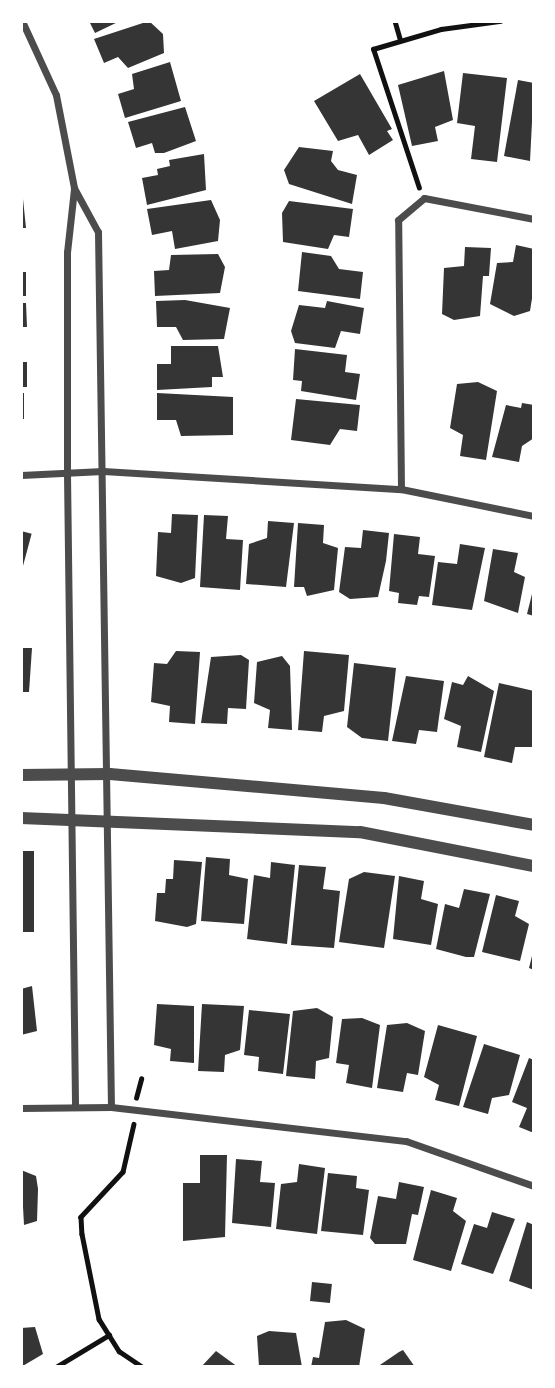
<!DOCTYPE html>
<style>
body{margin:0}
#map{position:relative;width:555px;height:1388px;overflow:hidden;background:#fff;font-family:"Asap Condensed",sans-serif}
div>[style]{position:absolute}
[style*='--x']{left:calc(var(--x)*1px);top:calc(var(--y)*1px);width:calc(var(--w)*1px);rotate:calc(var(--a)*1deg)}
.building>*{inset:0;background:#353535;transform-origin:0 0}
.path>*{height:4.5px;margin:-2.25px;padding:0 2.25px;transform-origin:2.25px;border-radius:2.25px;background:#111}
.minor>*{height:7px;margin:-3.5px;padding:0 3.5px;transform-origin:3.5px;border-radius:3.5px;background:#4c4c4c}
.tertiary>*{height:12px;margin:-6px;padding:0 6px;transform-origin:6px;border-radius:6px;background:#4c4c4c}
span{translate:-50% -50%;white-space:nowrap;text-align:center;line-height:1.15;-webkit-text-stroke:6px #fff;paint-order:stroke}
.frame{position:absolute;inset:0;border:23px solid #fff;pointer-events:none}
</style>
<div id="map">
<div class="building">
<div style="clip-path:polygon(89px 21px,120px 21px,95px 33px)"></div>
<div style="clip-path:polygon(149px 21px,163px 34px,164px 53px,128px 68px,118px 57px,104px 63px,94px 39px)"></div>
<div style="clip-path:polygon(170px 62px,181px 101px,125px 118px,118px 94px,134px 89px,132px 74px)"></div>
<div style="clip-path:polygon(444px 71px,453px 120px,435px 127px,438px 141px,412px 146px,398px 85px)"></div>
<div style="clip-path:polygon(463px 73px,507px 78px,497px 162px,471px 159px,475px 126px,457px 123px)"></div>
<div style="clip-path:polygon(360px 74px,392px 129px,387px 131px,393px 140px,369px 155px,358px 135px,338px 141px,314px 101px)"></div>
<div style="clip-path:polygon(518px 80px,534px 83px,530px 161px,504px 156px)"></div>
<div style="clip-path:polygon(185px 107px,196px 141px,164px 153px,155px 153px,152px 143px,136px 148px,128px 122px)"></div>
<div style="clip-path:polygon(299px 147px,333px 151px,331px 161px,338px 170px,357px 175px,352px 204px,289px 184px,284px 170px)"></div>
<div style="clip-path:polygon(204px 154px,206px 190px,147px 205px,142px 178px,158px 175px,157px 169px,170px 166px,169px 160px)"></div>
<div style="clip-path:polygon(23px 199px,26px 228px,21px 228px,21px 200px)"></div>
<div style="clip-path:polygon(211px 200px,220px 220px,218px 241px,175px 249px,172px 231px,152px 235px,147px 209px)"></div>
<div style="clip-path:polygon(289px 201px,353px 209px,349px 237px,334px 235px,328px 249px,283px 242px,282px 213px)"></div>
<div style="clip-path:polygon(516px 245px,534px 249px,534px 286px,530px 311px,514px 316px,490px 304px,497px 263px,513px 262px)"></div>
<div style="clip-path:polygon(465px 247px,491px 248px,489px 276px,483px 276px,480px 316px,454px 320px,442px 314px,444px 268px,464px 266px)"></div>
<div style="clip-path:polygon(302px 252px,331px 256px,339px 269px,363px 272px,360px 299px,298px 291px)"></div>
<div style="clip-path:polygon(218px 254px,225px 267px,220px 293px,155px 296px,154px 271px,169px 270px,171px 255px)"></div>
<div style="left:21px;top:272px;width:5px;height:24px"></div>
<div style="clip-path:polygon(185px 300px,230px 308px,224px 339px,183px 340px,176px 327px,157px 327px,156px 301px)"></div>
<div style="clip-path:polygon(327px 301px,364px 308px,360px 334px,341px 331px,335px 348px,295px 343px,291px 331px,299px 305px,325px 308px)"></div>
<div style="clip-path:polygon(21px 303px,26px 303px,27px 327px,21px 327px)"></div>
<div style="clip-path:polygon(171px 346px,218px 346px,223px 377px,212px 377px,212px 387px,157px 390px,157px 364px,171px 364px)"></div>
<div style="clip-path:polygon(295px 349px,347px 355px,345px 372px,360px 374px,356px 400px,301px 391px,302px 381px,293px 380px)"></div>
<div style="left:21px;top:362px;width:6px;height:25px"></div>
<div style="clip-path:polygon(478px 382px,497px 391px,486px 460px,460px 456px,463px 435px,450px 428px,457px 384px)"></div>
<div style="left:21px;top:393px;width:3px;height:26px"></div>
<div style="clip-path:polygon(157px 393px,233px 397px,233px 435px,181px 436px,176px 420px,157px 420px)"></div>
<div style="clip-path:polygon(296px 399px,360px 405px,357px 431px,340px 429px,330px 445px,291px 440px)"></div>
<div style="clip-path:polygon(522px 403px,534px 405px,534px 438px,522px 446px,519px 462px,492px 457px,506px 405px,521px 408px)"></div>
<div style="clip-path:polygon(172px 514px,198px 515px,195px 578px,181px 583px,156px 576px,158px 532px,171px 533px)"></div>
<div style="clip-path:polygon(204px 515px,228px 516px,226px 539px,243px 540px,240px 590px,200px 587px)"></div>
<div style="clip-path:polygon(268px 521px,294px 523px,286px 587px,246px 584px,249px 544px,267px 538px)"></div>
<div style="clip-path:polygon(298px 523px,324px 525px,323px 543px,338px 548px,334px 590px,307px 596px,304px 587px,294px 587px)"></div>
<div style="clip-path:polygon(363px 530px,389px 533px,386px 561px,378px 597px,350px 599px,339px 592px,345px 547px,361px 548px)"></div>
<div style="left:21px;top:531px;width:11px;height:45px;rotate:15deg"></div>
<div style="clip-path:polygon(394px 534px,420px 537px,418px 554px,435px 556px,429px 597px,419px 596px,417px 605px,398px 603px,399px 593px,389px 591px)"></div>
<div style="clip-path:polygon(460px 544px,485px 548px,472px 610px,432px 605px,438px 562px,457px 564px)"></div>
<div style="clip-path:polygon(493px 549px,518px 553px,514px 572px,525px 577px,518px 613px,484px 601px)"></div>
<div style="clip-path:polygon(534px 586px,534px 616px,527px 614px)"></div>
<div style="clip-path:polygon(21px 648px,32px 648px,29px 692px,21px 692px)"></div>
<div style="clip-path:polygon(176px 651px,200px 652px,195px 724px,169px 722px,170px 706px,151px 702px,154px 663px,167px 664px)"></div>
<div style="clip-path:polygon(304px 651px,349px 655px,344px 711px,324px 716px,322px 732px,298px 730px)"></div>
<div style="clip-path:polygon(241px 655px,249px 660px,246px 709px,228px 708px,227px 724px,201px 723px,211px 657px)"></div>
<div style="clip-path:polygon(282px 656px,290px 666px,292px 730px,268px 728px,270px 710px,254px 703px,257px 662px)"></div>
<div style="clip-path:polygon(354px 663px,396px 668px,388px 741px,362px 738px,347px 727px)"></div>
<div style="clip-path:polygon(406px 676px,444px 681px,437px 732px,419px 730px,416px 744px,392px 741px)"></div>
<div style="clip-path:polygon(468px 676px,494px 691px,481px 752px,457px 747px,461px 726px,444px 719px,452px 682px,463px 685px)"></div>
<div style="clip-path:polygon(499px 683px,534px 691px,532px 747px,515px 747px,512px 763px,484px 757px)"></div>
<div style="left:21px;top:851px;width:13px;height:81px"></div>
<div style="clip-path:polygon(206px 857px,230px 859px,229px 875px,248px 879px,244px 924px,201px 921px)"></div>
<div style="clip-path:polygon(174px 860px,202px 862px,196px 924px,187px 927px,155px 921px,157px 893px,165px 893px,166px 879px,173px 879px)"></div>
<div style="clip-path:polygon(271px 862px,295px 865px,287px 944px,247px 939px,254px 875px,270px 878px)"></div>
<div style="clip-path:polygon(299px 865px,326px 867px,323px 889px,340px 891px,334px 948px,291px 945px)"></div>
<div style="clip-path:polygon(364px 872px,395px 876px,384px 948px,339px 942px,349px 879px)"></div>
<div style="clip-path:polygon(399px 876px,424px 881px,421px 899px,438px 904px,431px 945px,393px 939px)"></div>
<div style="clip-path:polygon(464px 889px,490px 894px,474px 957px,466px 957px,436px 949px,445px 904px,459px 908px)"></div>
<div style="clip-path:polygon(496px 895px,519px 901px,515px 916px,529px 924px,520px 961px,482px 952px)"></div>
<div style="clip-path:polygon(533px 952px,534px 952px,534px 970px,529px 968px)"></div>
<div style="clip-path:polygon(32px 986px,37px 1031px,21px 1035px,21px 989px)"></div>
<div style="clip-path:polygon(157px 1004px,194px 1006px,194px 1063px,170px 1061px,171px 1049px,154px 1045px)"></div>
<div style="clip-path:polygon(202px 1004px,244px 1006px,240px 1050px,225px 1055px,224px 1072px,198px 1071px)"></div>
<div style="clip-path:polygon(317px 1008px,333px 1017px,329px 1058px,316px 1061px,315px 1079px,286px 1076px,293px 1011px)"></div>
<div style="clip-path:polygon(249px 1010px,290px 1014px,283px 1074px,258px 1071px,259px 1057px,244px 1055px)"></div>
<div style="clip-path:polygon(362px 1018px,380px 1025px,372px 1088px,346px 1083px,349px 1065px,336px 1063px,342px 1019px)"></div>
<div style="clip-path:polygon(407px 1023px,425px 1031px,418px 1075px,407px 1073px,403px 1092px,377px 1088px,387px 1025px)"></div>
<div style="clip-path:polygon(438px 1025px,477px 1036px,459px 1106px,435px 1100px,439px 1085px,424px 1077px)"></div>
<div style="clip-path:polygon(484px 1044px,520px 1055px,509px 1095px,492px 1098px,488px 1114px,463px 1107px)"></div>
<div style="clip-path:polygon(529px 1058px,534px 1060px,534px 1133px,519px 1127px,527px 1108px,512px 1102px)"></div>
<div style="clip-path:polygon(200px 1155px,227px 1155px,225px 1237px,183px 1241px,183px 1183px,200px 1183px)"></div>
<div style="clip-path:polygon(236px 1159px,262px 1161px,260px 1182px,275px 1183px,271px 1227px,232px 1223px)"></div>
<div style="clip-path:polygon(299px 1164px,325px 1168px,317px 1234px,276px 1229px,281px 1184px,297px 1182px)"></div>
<div style="clip-path:polygon(21px 1170px,36px 1176px,38px 1189px,37px 1221px,24px 1225px)"></div>
<div style="clip-path:polygon(328px 1173px,357px 1176px,356px 1188px,369px 1190px,363px 1235px,321px 1231px)"></div>
<div style="clip-path:polygon(399px 1182px,424px 1187px,418px 1215px,412px 1214px,406px 1244px,375px 1244px,370px 1238px,378px 1196px,396px 1199px)"></div>
<div style="clip-path:polygon(431px 1190px,457px 1198px,453px 1211px,466px 1221px,451px 1271px,413px 1260px)"></div>
<div style="clip-path:polygon(492px 1212px,515px 1219px,493px 1274px,461px 1264px,474px 1224px,487px 1228px)"></div>
<div style="clip-path:polygon(527px 1222px,534px 1225px,534px 1290px,509px 1281px)"></div>
<div style="left:312px;top:1282px;width:20px;height:19px;rotate:6deg"></div>
<div style="clip-path:polygon(346px 1320px,365px 1329px,359px 1367px,311px 1367px,313px 1357px,319px 1358px,325px 1322px)"></div>
<div style="clip-path:polygon(35px 1327px,43px 1354px,21px 1367px,21px 1328px)"></div>
<div style="clip-path:polygon(269px 1331px,296px 1333px,302px 1367px,259px 1367px,257px 1336px)"></div>
<div style="clip-path:polygon(403px 1350px,415px 1367px,377px 1367px,399px 1352px)"></div>
<div style="clip-path:polygon(216px 1351px,238px 1367px,201px 1367px)"></div>
</div>
<div class="path">
<div style="--x:395;--y:21;--w:19;--a:74"></div>
<div style="--x:419;--y:188;--w:146;--a:-108.3"></div>
<div style="--x:373;--y:49;--w:71;--a:-16.4"></div>
<div style="--x:441;--y:29;--w:60;--a:-7.7"></div>
<div style="--x:136;--y:1098;--w:20;--a:-75"></div>
<div style="--x:134;--y:1124;--w:49;--a:102.9"></div>
<div style="--x:123;--y:1172;--w:62;--a:133"></div>
<div style="--x:81;--y:1217;--w:17;--a:87"></div>
<div style="--x:82;--y:1234;--w:87;--a:78.7"></div>
<div style="--x:99;--y:1319;--w:38;--a:58"></div>
<div style="--x:119;--y:1351;--w:29;--a:34"></div>
<div style="--x:56;--y:1367;--w:62;--a:-31.1"></div>
</div>
<div class="minor">
<div style="--x:22;--y:21;--w:81;--a:65.3"></div>
<div style="--x:56;--y:95;--w:95;--a:79"></div>
<div style="--x:74;--y:188;--w:50;--a:61.4"></div>
<div style="--x:98;--y:232;--w:875;--a:89.15"></div>
<div style="--x:74;--y:189;--w:63;--a:96.3"></div>
<div style="--x:67;--y:252;--w:222;--a:90"></div>
<div style="--x:67;--y:474;--w:631;--a:89.27"></div>
<div style="--x:21;--y:475;--w:82;--a:-2.8"></div>
<div style="--x:103;--y:471;--w:299;--a:3.5"></div>
<div style="--x:401;--y:489;--w:136;--a:11.5"></div>
<div style="--x:401;--y:489;--w:269;--a:-90.6"></div>
<div style="--x:398;--y:220;--w:34;--a:-40"></div>
<div style="--x:424;--y:198;--w:112;--a:10.8"></div>
<div style="--x:21;--y:1108;--w:90;--a:-0.6"></div>
<div style="--x:111;--y:1107;--w:297;--a:6.6"></div>
<div style="--x:406;--y:1141;--w:136;--a:19.4"></div>
</div>
<div class="tertiary">
<div style="--x:21;--y:775;--w:89;--a:-0.6"></div>
<div style="--x:110;--y:774;--w:275;--a:5"></div>
<div style="--x:384;--y:798;--w:152;--a:10.2"></div>
<div style="--x:21;--y:818;--w:339;--a:2.4"></div>
<div style="--x:360;--y:832;--w:177;--a:11.1"></div>
</div>
<div class="frame"></div>
</div>
